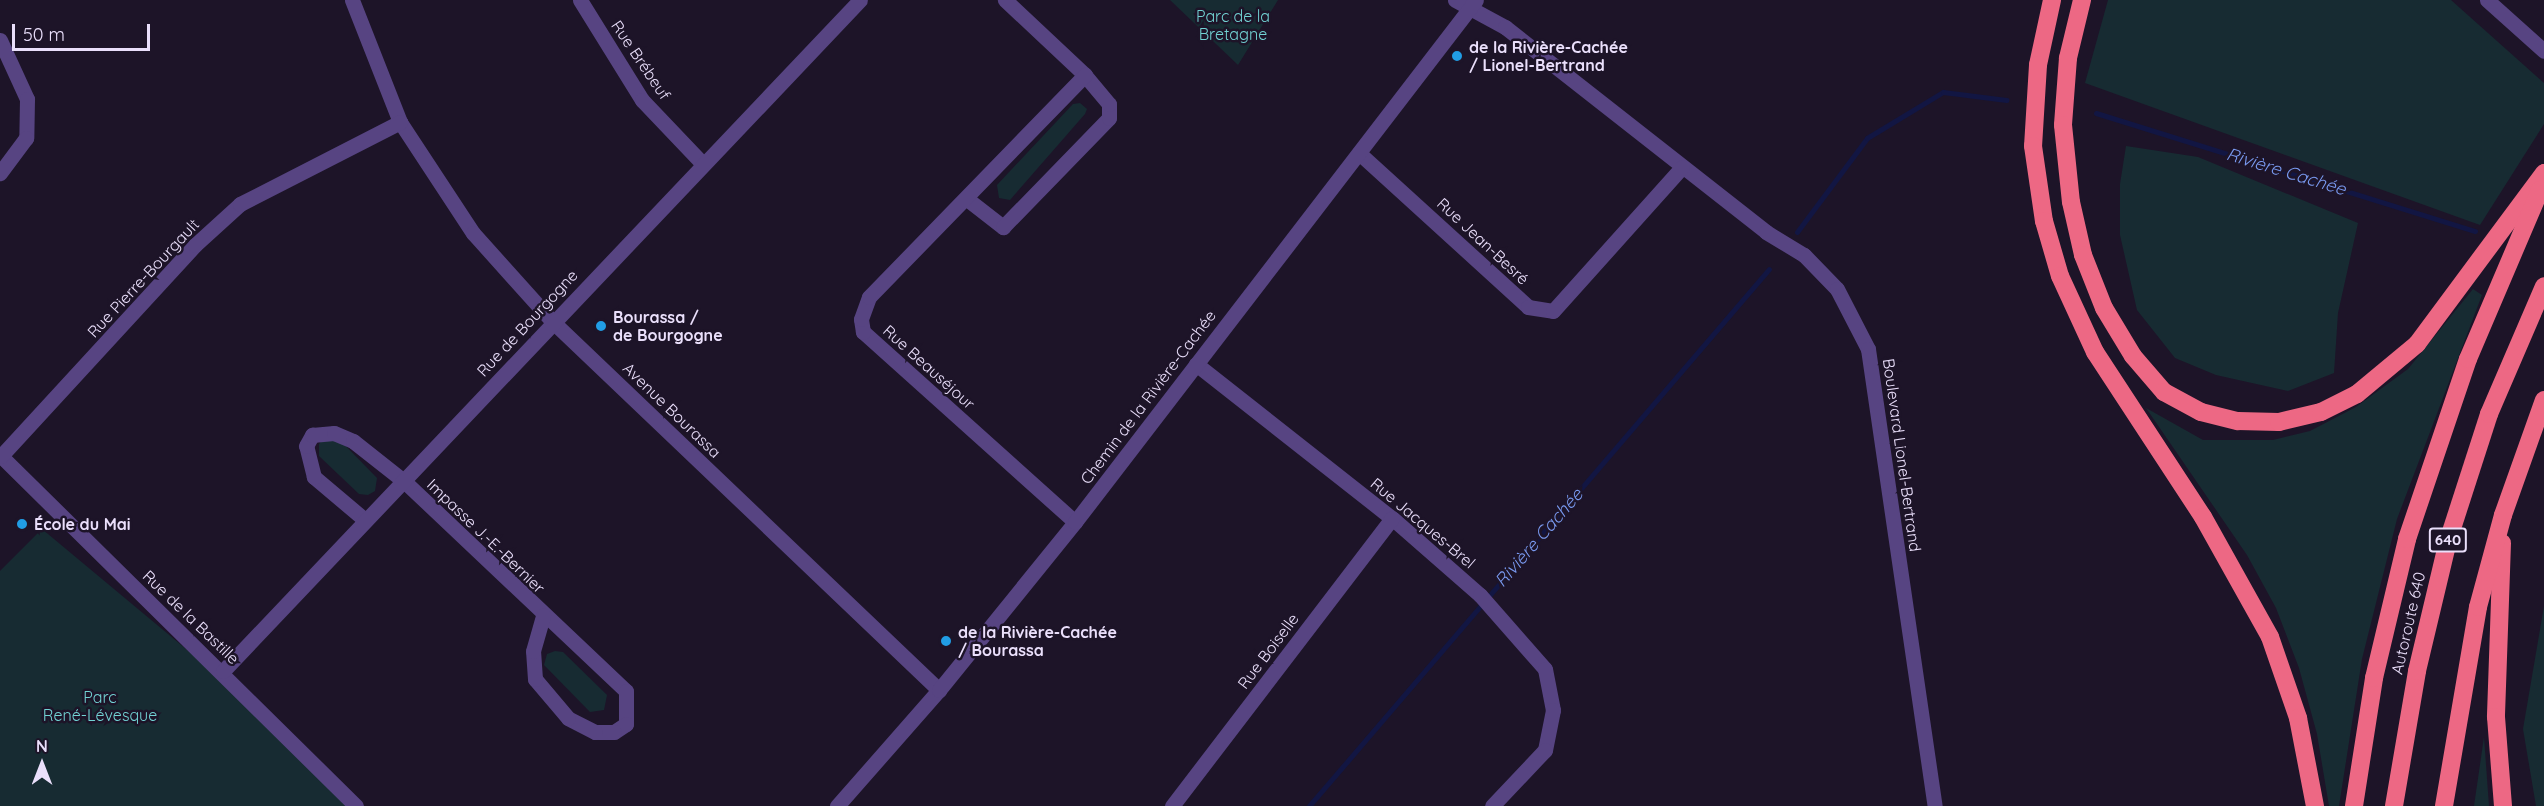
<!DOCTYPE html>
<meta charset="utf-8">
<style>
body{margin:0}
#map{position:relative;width:2544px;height:806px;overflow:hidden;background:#1d1428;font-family:Quicksand,sans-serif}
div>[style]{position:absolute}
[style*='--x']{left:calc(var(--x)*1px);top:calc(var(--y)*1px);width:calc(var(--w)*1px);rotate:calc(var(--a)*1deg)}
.green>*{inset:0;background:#172b32}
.stream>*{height:5px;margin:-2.5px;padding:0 2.5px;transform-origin:2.5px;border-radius:2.5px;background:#121643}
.minor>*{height:15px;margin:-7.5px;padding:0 7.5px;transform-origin:7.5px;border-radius:7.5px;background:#574482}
.highway>*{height:18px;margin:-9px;padding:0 9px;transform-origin:9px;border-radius:9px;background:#ed6884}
.dots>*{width:16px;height:16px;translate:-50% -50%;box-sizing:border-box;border:3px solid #1d1428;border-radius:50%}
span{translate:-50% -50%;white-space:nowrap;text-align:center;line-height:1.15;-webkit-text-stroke:5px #1d1428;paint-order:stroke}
.shield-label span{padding:2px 4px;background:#1d1428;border:2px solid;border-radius:4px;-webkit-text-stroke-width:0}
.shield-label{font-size:15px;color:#eadffb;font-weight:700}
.park-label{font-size:16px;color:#72d3d4}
.poi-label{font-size:16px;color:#eadffb;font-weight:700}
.left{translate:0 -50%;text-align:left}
.street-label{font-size:16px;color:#eadffb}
.water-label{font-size:18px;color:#7999ef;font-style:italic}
.north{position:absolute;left:12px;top:734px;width:60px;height:60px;-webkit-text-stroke:4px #1d1428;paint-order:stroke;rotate:0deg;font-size:16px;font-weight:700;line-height:24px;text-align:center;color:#eadffb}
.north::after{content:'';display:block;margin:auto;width:21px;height:27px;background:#eadffb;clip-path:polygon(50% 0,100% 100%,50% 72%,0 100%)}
.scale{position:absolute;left:12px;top:24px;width:138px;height:27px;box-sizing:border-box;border:3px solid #eadffb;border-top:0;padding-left:8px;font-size:18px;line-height:21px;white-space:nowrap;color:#eadffb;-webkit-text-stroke:4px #1d1428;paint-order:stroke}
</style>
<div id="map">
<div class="green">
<div style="clip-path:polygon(1170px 0,1278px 0,1238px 65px)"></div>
<div style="clip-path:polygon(2108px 0,2451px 0,2544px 83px,2544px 124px,2480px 225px,2085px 83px)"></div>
<div style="clip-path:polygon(1080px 103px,1087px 109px,1085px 114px,1010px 200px,999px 198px,997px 185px,1073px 104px)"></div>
<div style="clip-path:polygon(2126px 146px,2198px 157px,2358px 223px,2338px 313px,2334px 373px,2288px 391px,2216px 375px,2175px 358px,2137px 310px,2120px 235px,2120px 184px)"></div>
<div style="clip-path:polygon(2473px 289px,2482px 295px,2397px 519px,2362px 659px,2339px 806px,2329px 806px,2317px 734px,2299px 668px,2276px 608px,2247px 555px,2146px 408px,2203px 440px,2273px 440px,2310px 431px,2356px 407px,2408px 369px)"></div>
<div style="clip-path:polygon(325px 437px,339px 439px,377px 478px,375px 491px,368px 495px,359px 494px,319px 456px,319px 444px)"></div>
<div style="clip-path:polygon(42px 529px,216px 674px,348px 806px,0 806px,0 571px)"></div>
<div style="clip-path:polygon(2544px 606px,2544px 806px,2536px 806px,2523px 729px)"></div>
<div style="clip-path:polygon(555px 651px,563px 652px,607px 695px,604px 710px,590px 712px,544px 665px,547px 654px)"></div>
<div style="clip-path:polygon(2484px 737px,2489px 806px,2474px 806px)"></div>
</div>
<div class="stream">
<div style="--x:2096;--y:113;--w:397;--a:17.3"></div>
<div style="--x:1797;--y:232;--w:117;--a:-53.3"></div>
<div style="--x:1867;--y:138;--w:89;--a:-31.2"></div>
<div style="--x:1943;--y:92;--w:64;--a:7.2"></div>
<div style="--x:1309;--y:806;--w:707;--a:-49.42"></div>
</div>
<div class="minor">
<div style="--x:352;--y:0;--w:131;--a:68.5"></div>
<div style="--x:400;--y:122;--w:133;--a:56.7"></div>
<div style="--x:473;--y:233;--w:118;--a:48.1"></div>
<div style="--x:552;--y:321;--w:535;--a:43.64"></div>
<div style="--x:580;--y:0;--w:118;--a:58.2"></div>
<div style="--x:642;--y:100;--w:87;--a:46.4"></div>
<div style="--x:1455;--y:0;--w:57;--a:28.4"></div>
<div style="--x:1505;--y:27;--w:332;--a:38.1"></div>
<div style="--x:1766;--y:232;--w:44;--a:31.2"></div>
<div style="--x:1804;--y:255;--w:47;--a:45.9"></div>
<div style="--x:1837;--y:289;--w:68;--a:62.7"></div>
<div style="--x:1868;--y:349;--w:462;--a:81.7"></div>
<div style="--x:2487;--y:0;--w:76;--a:41.8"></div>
<div style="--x:0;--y:40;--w:65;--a:65.4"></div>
<div style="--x:27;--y:99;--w:39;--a:91"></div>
<div style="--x:26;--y:138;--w:44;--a:126.6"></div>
<div style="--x:1359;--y:153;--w:229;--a:42.3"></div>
<div style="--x:1528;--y:307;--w:25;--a:9"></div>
<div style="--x:1553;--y:311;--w:193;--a:-48.1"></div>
<div style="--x:967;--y:199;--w:46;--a:37.9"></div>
<div style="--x:1003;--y:227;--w:152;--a:-45.8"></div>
<div style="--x:1109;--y:118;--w:14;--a:-90"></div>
<div style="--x:1109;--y:104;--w:38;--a:-130"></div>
<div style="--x:1085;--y:75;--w:110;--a:-136.8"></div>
<div style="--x:1196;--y:364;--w:249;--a:38.2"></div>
<div style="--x:1392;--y:518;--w:117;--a:41.2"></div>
<div style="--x:1480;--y:595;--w:98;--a:48.7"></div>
<div style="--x:1545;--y:669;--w:42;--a:79"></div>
<div style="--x:1553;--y:710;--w:41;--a:101.3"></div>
<div style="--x:1545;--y:750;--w:77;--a:133.4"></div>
<div style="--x:0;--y:455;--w:500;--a:44.6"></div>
<div style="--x:1;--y:456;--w:287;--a:-47.4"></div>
<div style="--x:195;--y:245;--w:61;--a:-42.3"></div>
<div style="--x:240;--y:204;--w:180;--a:-27.1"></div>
<div style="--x:365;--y:520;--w:67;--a:-139.9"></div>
<div style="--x:314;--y:477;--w:32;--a:-104"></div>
<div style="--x:306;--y:446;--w:13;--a:-61"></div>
<div style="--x:312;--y:435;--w:22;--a:-5"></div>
<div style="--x:334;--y:433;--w:21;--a:23"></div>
<div style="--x:353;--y:441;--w:66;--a:38.3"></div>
<div style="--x:405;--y:482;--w:304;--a:43.4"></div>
<div style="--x:626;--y:691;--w:33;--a:90"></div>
<div style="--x:626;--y:724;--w:14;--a:146"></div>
<div style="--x:614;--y:732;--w:19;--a:180"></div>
<div style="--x:595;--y:732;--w:30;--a:-153"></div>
<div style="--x:568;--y:718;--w:51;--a:-130.2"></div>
<div style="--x:535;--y:679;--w:28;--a:-94"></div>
<div style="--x:533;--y:651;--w:37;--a:-74"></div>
<div style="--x:1075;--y:522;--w:285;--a:-138.1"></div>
<div style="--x:863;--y:332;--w:13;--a:-99"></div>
<div style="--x:861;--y:319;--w:23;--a:-70"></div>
<div style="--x:869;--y:297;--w:310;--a:-45.8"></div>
<div style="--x:223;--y:671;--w:925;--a:-46.49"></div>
<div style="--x:837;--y:806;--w:154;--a:-48.7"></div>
<div style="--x:939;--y:690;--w:216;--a:-51"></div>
<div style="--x:1075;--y:522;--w:658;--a:-52.47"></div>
<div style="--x:1172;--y:806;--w:362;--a:-52.6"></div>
</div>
<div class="highway">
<div style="--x:2052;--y:0;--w:66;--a:102.2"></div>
<div style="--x:2038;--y:65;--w:81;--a:93.5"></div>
<div style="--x:2033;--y:146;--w:76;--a:81.7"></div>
<div style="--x:2044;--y:221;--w:57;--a:73.8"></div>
<div style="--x:2060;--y:276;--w:84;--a:65.3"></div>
<div style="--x:2095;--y:352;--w:197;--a:56.8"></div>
<div style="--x:2203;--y:517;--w:137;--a:60.8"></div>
<div style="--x:2270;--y:637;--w:86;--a:70.9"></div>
<div style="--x:2298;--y:718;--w:90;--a:79.1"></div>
<div style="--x:2082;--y:0;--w:60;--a:103.6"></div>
<div style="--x:2068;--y:58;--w:67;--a:94.3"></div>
<div style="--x:2063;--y:125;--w:77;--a:84.1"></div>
<div style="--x:2071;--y:202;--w:54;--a:77.2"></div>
<div style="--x:2083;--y:255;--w:57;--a:68.4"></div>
<div style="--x:2104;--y:308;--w:56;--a:58.9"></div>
<div style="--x:2133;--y:356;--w:48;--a:49.3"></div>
<div style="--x:2164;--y:392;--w:42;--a:28.4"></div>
<div style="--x:2201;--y:412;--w:38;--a:14"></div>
<div style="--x:2238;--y:421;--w:41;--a:1.4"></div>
<div style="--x:2279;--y:422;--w:43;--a:-13.4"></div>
<div style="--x:2321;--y:412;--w:40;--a:-26.6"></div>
<div style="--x:2357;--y:394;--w:78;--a:-39.8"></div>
<div style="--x:2417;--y:344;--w:213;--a:-53.4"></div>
<div style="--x:2502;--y:543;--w:174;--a:92"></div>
<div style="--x:2496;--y:717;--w:89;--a:85.5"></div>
<div style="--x:2354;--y:806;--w:130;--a:-81.1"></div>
<div style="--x:2374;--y:678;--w:143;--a:-76.6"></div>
<div style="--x:2407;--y:539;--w:190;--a:-71.3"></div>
<div style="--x:2468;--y:359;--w:184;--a:-66.9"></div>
<div style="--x:2394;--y:806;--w:137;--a:-80.3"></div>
<div style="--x:2417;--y:671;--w:134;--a:-76.6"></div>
<div style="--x:2448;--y:541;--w:133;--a:-72.1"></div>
<div style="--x:2489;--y:414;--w:139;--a:-66.7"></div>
<div style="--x:2444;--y:806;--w:202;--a:-80.3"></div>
<div style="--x:2478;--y:607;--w:95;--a:-74.8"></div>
<div style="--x:2503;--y:515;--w:122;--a:-70.4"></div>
</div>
<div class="dots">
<div style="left:1457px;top:56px;background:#219de5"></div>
<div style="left:601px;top:326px;background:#219de5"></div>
<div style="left:22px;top:524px;background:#219de5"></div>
<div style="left:946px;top:641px;background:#219de5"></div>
</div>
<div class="shield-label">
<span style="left:2448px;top:540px">640</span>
</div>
<div class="park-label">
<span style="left:1233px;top:25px">Parc de la<br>Bretagne</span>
<span style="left:100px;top:706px">Parc<br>René-Lévesque</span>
</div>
<div class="poi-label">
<span class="left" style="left:1469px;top:56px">de la Rivière-Cachée<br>/ Lionel-Bertrand</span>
<span class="left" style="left:613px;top:326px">Bourassa /<br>de Bourgogne</span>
<span class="left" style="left:34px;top:524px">École du Mai</span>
<span class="left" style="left:958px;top:641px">de la Rivière-Cachée<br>/ Bourassa</span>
</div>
<div class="street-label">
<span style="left:641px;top:60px;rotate:56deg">Rue Brébeuf</span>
<span style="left:1483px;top:241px;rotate:43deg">Rue Jean-Besré</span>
<span style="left:143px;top:278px;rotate:-47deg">Rue Pierre-Bourgault</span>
<span style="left:527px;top:323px;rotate:-47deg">Rue de Bourgogne</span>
<span style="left:929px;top:367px;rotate:42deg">Rue Beauséjour</span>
<span style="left:1148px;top:397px;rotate:-53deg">Chemin de la Rivière-Cachée</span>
<span style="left:672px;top:410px;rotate:44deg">Avenue Bourassa</span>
<span style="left:1902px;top:455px;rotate:82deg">Boulevard Lionel-Bertrand</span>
<span style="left:1423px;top:523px;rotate:40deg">Rue Jacques-Brel</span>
<span style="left:486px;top:536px;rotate:44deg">Impasse J.-E.-Bernier</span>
<span style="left:191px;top:617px;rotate:44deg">Rue de la Bastille</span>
<span style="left:2408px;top:623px;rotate:-77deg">Autoroute 640</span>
<span style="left:1268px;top:651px;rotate:-53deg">Rue Boiselle</span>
</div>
<div class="water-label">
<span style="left:2286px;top:172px;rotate:17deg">Rivière Cachée</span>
<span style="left:1539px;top:538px;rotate:-49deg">Rivière Cachée</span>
</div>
<div class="north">N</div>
<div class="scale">50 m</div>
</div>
